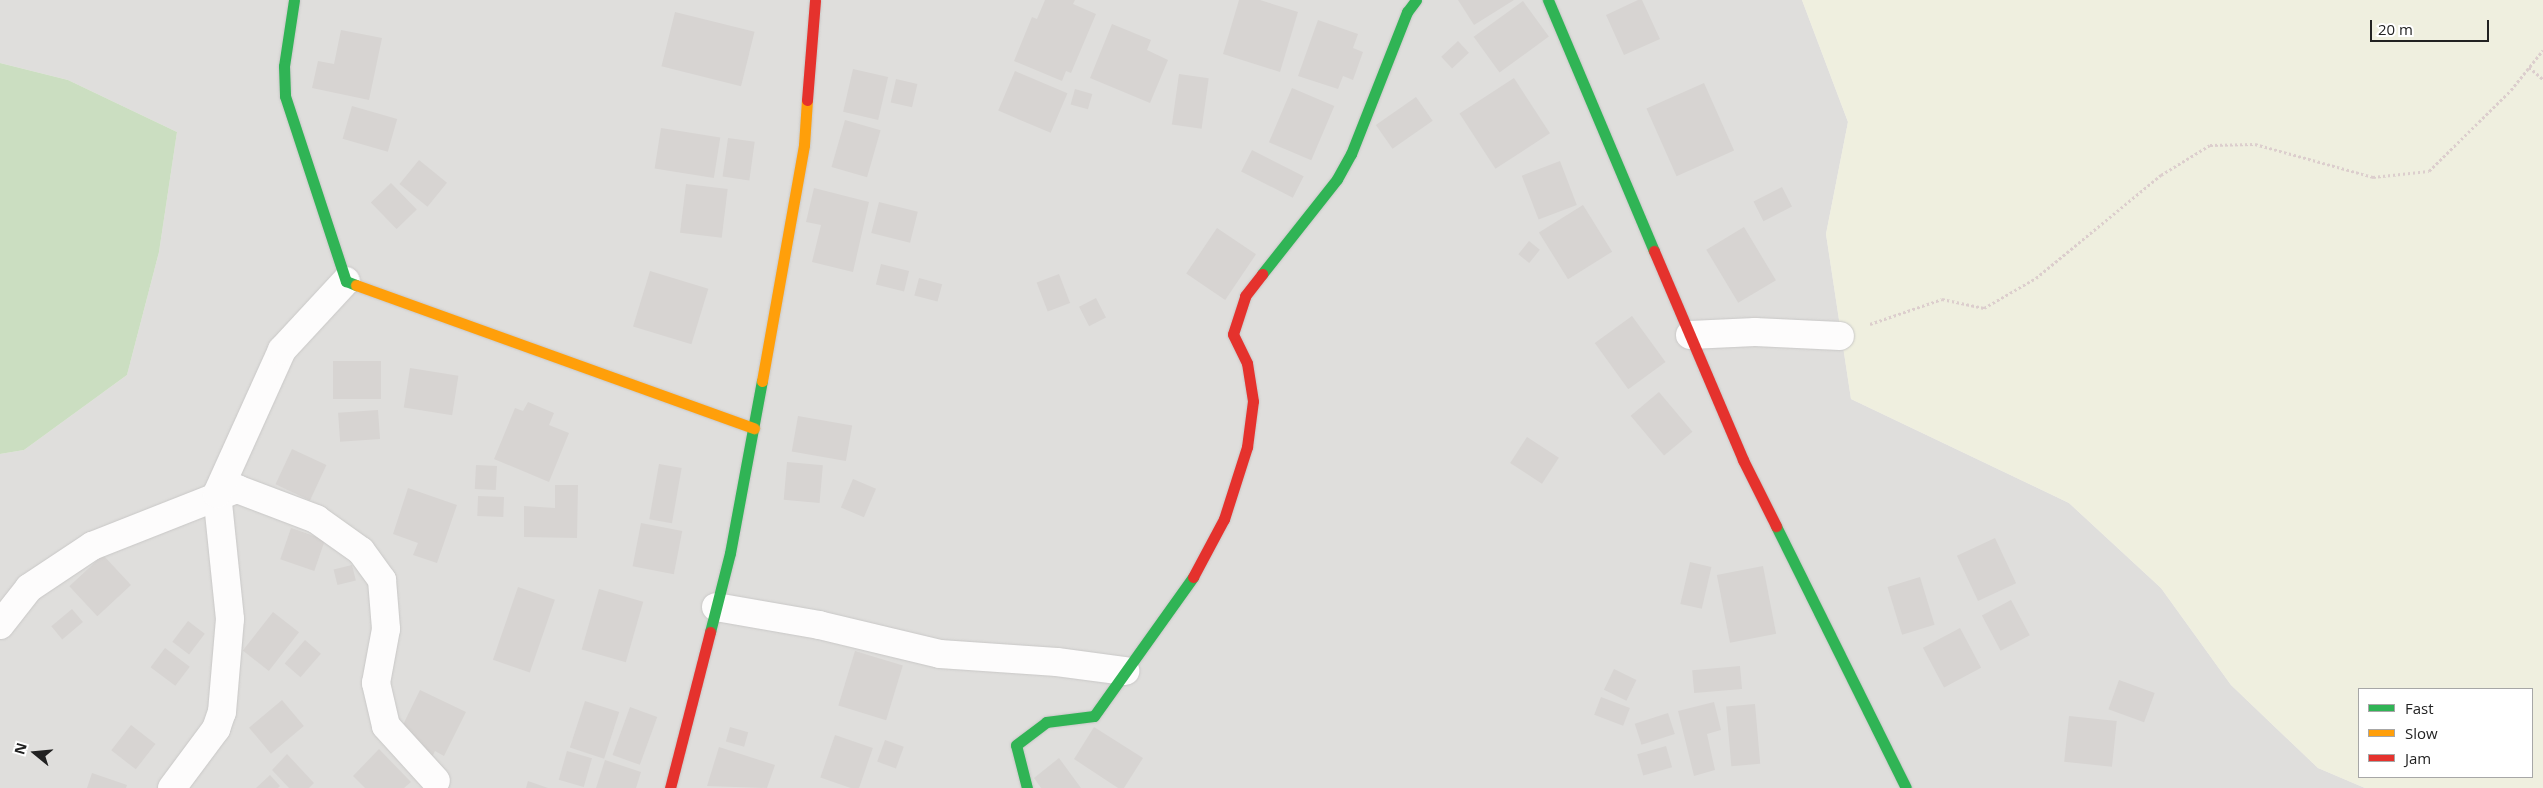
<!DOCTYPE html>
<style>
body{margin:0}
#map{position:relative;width:2543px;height:788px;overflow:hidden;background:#f0eeeb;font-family:"Open Sans",sans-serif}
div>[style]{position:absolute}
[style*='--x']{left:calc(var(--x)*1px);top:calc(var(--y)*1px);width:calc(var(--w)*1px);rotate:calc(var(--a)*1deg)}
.residential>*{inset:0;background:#dfdedc}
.farmland>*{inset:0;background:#efefdf}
.forest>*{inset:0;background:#cbdec1}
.building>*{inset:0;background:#d7d4d2;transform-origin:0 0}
.path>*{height:3px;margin-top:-1.5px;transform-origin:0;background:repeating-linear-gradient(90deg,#dccecd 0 2.5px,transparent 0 5px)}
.roads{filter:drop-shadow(0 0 1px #c9c8c7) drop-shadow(0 0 1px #c9c8c7)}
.street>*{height:28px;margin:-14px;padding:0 14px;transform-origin:14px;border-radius:14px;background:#fdfcfc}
.fast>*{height:11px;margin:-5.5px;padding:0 5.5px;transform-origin:5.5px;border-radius:5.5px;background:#30b455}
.slow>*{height:11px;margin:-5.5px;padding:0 5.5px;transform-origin:5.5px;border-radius:5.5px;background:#ff9f0a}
.jam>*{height:11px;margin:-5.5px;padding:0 5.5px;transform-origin:5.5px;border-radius:5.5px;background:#e5322d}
span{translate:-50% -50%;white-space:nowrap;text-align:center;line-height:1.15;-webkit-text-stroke:4px #fff;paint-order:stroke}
.legend{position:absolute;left:2358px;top:688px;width:175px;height:90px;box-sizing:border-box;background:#fff;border:1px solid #a7a7a7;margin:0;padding:6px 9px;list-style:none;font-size:15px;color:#222}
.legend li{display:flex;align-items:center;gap:10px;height:25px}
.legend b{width:25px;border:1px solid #a7a7a7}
.north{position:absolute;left:10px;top:728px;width:50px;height:50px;-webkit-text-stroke:4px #fff;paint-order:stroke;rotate:287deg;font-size:14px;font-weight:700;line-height:20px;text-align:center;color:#222}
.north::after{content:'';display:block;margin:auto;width:18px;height:22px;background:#222;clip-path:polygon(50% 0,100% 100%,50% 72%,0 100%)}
.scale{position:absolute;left:2370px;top:20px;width:119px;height:22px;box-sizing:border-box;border:2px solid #222;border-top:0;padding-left:6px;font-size:15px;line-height:18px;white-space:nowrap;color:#222;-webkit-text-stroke:4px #fff;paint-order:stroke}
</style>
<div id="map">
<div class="residential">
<div style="clip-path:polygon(0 0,1802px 0,1848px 122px,1826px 234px,1851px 399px,2069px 503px,2161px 588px,2231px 685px,2318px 768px,2365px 788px,0 788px,0 454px,24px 450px,127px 375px,159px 252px,177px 132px,68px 80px,0 63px)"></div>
</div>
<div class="farmland">
<div style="clip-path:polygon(evenodd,1802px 0,2543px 0,2543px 788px,2365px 788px,2318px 768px,2231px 685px,2161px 588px,2069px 503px,1851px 399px,1826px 234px,1848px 122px,1802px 0,2359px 689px,2532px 689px,2532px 777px,2359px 777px,2359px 689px)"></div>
</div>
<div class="forest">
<div style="clip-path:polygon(0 63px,68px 80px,177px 132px,159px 252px,127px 375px,24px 450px,0 454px)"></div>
</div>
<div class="building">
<div style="clip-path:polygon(1045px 0,1075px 0,1073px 4px,1096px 14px,1071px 73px,1066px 71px,1062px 81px,1014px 61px,1032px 17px,1037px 19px)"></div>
<div style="clip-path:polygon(1239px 0,1260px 0,1298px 12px,1280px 72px,1223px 54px)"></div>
<div style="clip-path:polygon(1458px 0,1514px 0,1474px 25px)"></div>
<div style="clip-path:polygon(1638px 0,1642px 0,1660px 39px,1624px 55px,1606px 15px)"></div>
<div style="left:1523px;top:1px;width:44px;height:61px;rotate:54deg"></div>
<div style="left:675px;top:12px;width:82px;height:56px;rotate:14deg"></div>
<div style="clip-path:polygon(1318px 20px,1358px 34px,1353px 48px,1363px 52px,1353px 80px,1343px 76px,1338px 89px,1298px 76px)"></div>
<div style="clip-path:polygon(1112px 24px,1151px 40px,1147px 50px,1168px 60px,1150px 103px,1090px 78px)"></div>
<div style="clip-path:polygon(341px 30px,382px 38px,369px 100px,312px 88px,318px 61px,334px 64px)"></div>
<div style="left:1458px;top:41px;width:16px;height:23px;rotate:47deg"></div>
<div style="left:853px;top:69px;width:36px;height:44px;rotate:13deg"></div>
<div style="left:1015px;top:71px;width:57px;height:43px;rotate:23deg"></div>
<div style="left:1179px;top:74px;width:30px;height:51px;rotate:8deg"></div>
<div style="left:1514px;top:78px;width:66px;height:65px;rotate:57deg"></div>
<div style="left:896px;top:79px;width:22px;height:24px;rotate:13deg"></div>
<div style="left:1704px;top:83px;width:74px;height:63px;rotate:66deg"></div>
<div style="left:1292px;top:88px;width:46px;height:59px;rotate:23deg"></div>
<div style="left:1075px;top:89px;width:18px;height:16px;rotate:16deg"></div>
<div style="left:1416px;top:97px;width:29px;height:49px;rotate:55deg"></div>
<div style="left:352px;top:106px;width:47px;height:34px;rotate:16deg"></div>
<div style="left:845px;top:120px;width:37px;height:49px;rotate:16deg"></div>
<div style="left:661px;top:128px;width:60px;height:41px;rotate:9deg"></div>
<div style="left:728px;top:138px;width:27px;height:39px;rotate:8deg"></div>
<div style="left:1252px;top:150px;width:58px;height:24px;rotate:27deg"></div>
<div style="left:419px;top:160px;width:36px;height:31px;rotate:39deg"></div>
<div style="left:1560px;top:161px;width:47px;height:41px;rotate:69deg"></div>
<div style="left:391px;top:183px;width:37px;height:28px;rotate:46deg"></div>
<div style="left:686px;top:184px;width:42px;height:49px;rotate:7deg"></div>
<div style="left:1782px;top:187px;width:22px;height:32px;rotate:63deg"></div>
<div style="clip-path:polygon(814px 188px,869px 202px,853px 272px,812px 262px,821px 225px,806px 222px)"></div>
<div style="left:879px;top:202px;width:40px;height:32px;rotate:14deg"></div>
<div style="left:1583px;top:205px;width:55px;height:52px;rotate:58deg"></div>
<div style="left:1744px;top:227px;width:62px;height:44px;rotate:59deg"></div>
<div style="left:1217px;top:228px;width:47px;height:55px;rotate:34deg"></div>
<div style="left:1529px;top:241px;width:14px;height:17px;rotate:39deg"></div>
<div style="left:881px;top:264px;width:29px;height:21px;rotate:14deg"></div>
<div style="left:650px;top:271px;width:61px;height:58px;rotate:17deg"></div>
<div style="left:1059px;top:274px;width:31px;height:24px;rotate:69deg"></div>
<div style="left:919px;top:278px;width:24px;height:18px;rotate:15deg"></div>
<div style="left:1096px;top:298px;width:22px;height:19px;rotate:63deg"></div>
<div style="left:1632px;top:316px;width:57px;height:46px;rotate:54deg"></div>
<div style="left:381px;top:361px;width:38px;height:48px;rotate:90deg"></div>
<div style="left:410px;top:368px;width:49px;height:40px;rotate:9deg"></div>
<div style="left:1659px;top:392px;width:52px;height:37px;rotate:50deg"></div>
<div style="clip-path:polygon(528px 402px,554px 413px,549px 425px,569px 433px,549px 482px,494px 459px,515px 408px,523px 411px)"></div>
<div style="left:378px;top:410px;width:29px;height:40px;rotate:86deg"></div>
<div style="left:798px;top:416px;width:55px;height:36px;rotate:10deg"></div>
<div style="left:1527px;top:437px;width:38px;height:31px;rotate:33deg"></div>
<div style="left:292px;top:449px;width:38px;height:39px;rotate:25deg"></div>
<div style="left:787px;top:462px;width:36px;height:38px;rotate:5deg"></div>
<div style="left:659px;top:464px;width:23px;height:56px;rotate:10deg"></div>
<div style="left:476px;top:465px;width:21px;height:24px;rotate:3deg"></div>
<div style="left:853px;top:479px;width:25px;height:31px;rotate:23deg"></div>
<div style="clip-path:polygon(555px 485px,578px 485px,577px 538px,524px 537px,524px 506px,555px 508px)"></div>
<div style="clip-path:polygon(408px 488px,457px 505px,437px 563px,413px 555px,418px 543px,393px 534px)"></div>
<div style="left:478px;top:496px;width:26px;height:20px;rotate:2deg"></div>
<div style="left:641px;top:523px;width:42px;height:44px;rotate:11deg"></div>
<div style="left:291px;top:528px;width:36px;height:33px;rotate:19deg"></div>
<div style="left:1995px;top:538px;width:50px;height:42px;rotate:65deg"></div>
<div style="left:103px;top:555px;width:41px;height:46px;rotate:47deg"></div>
<div style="left:1690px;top:562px;width:22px;height:43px;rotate:13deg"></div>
<div style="left:352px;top:565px;width:16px;height:19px;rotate:76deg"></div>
<div style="left:1763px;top:566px;width:69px;height:47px;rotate:79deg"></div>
<div style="left:1920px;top:577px;width:50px;height:34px;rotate:73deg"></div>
<div style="left:518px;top:587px;width:39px;height:77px;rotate:19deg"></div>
<div style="left:599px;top:589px;width:46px;height:63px;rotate:16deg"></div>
<div style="left:2011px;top:600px;width:40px;height:33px;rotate:62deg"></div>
<div style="left:72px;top:609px;width:17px;height:27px;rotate:50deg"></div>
<div style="left:273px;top:612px;width:33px;height:49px;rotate:38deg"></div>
<div style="left:188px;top:621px;width:21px;height:26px;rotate:37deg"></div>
<div style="left:1960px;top:628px;width:45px;height:42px;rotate:62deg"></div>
<div style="left:305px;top:640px;width:21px;height:31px;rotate:41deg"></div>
<div style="left:165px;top:648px;width:31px;height:24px;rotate:37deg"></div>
<div style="left:855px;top:651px;width:50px;height:57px;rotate:17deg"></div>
<div style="left:1740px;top:666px;width:23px;height:48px;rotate:85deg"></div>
<div style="left:1614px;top:669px;width:25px;height:23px;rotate:26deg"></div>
<div style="left:2119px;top:680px;width:38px;height:31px;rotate:20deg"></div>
<div style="clip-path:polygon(420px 690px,466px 712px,444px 756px,435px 751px,432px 757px,398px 735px)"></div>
<div style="left:1601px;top:697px;width:31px;height:19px;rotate:21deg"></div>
<div style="left:282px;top:700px;width:34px;height:43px;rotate:50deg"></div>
<div style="left:585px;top:701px;width:36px;height:49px;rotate:18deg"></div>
<div style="clip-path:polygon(1714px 702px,1721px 730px,1707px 734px,1715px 770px,1694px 776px,1678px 711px)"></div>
<div style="left:1755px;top:704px;width:60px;height:29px;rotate:85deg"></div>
<div style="left:630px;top:707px;width:29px;height:51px;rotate:20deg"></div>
<div style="left:1668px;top:713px;width:22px;height:35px;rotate:72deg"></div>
<div style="left:2069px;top:716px;width:48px;height:46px;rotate:6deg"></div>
<div style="left:131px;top:725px;width:31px;height:32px;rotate:38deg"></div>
<div style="left:730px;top:727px;width:19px;height:15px;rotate:16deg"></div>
<div style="clip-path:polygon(1094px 727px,1143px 758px,1124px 788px,1118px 788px,1074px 759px)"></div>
<div style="left:835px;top:735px;width:40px;height:45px;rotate:19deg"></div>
<div style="left:885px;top:740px;width:20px;height:23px;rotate:20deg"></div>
<div style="left:1666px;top:746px;width:22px;height:30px;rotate:74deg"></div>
<div style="clip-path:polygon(719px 747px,775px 765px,767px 788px,707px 786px)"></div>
<div style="clip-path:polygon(379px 749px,411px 782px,404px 788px,365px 788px,353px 776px)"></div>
<div style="left:567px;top:751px;width:26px;height:30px;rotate:16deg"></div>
<div style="clip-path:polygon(287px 754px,314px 783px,309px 788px,289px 788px,272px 770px)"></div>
<div style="clip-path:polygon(1059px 758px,1081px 788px,1041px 788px,1034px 778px)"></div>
<div style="clip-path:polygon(605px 760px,641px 772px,636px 788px,596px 788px)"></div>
<div style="clip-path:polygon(92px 773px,127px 785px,126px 788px,87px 788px)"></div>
<div style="clip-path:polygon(270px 775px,280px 786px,278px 788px,256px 788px)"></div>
<div style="clip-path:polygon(528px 781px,548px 788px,526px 788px)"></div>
</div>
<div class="path">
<div style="--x:2529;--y:67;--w:18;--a:41"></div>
<div style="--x:1870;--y:324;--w:76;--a:-19.1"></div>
<div style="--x:1942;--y:299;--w:43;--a:12.1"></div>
<div style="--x:1984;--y:308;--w:60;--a:-30"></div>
<div style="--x:2036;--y:278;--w:162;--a:-39.5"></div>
<div style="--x:2161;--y:175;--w:57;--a:-31.5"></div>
<div style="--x:2210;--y:145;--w:45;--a:-1.3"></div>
<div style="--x:2255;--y:144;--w:123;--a:15.6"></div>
<div style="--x:2373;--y:177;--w:56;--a:-6.1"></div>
<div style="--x:2429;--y:171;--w:115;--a:-44.6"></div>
<div style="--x:2511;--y:90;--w:51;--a:-51.3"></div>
</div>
<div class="roads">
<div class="street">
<div style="--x:1690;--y:335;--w:65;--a:-2.6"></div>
<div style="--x:1755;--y:332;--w:85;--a:2.7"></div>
<div style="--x:716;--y:607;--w:105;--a:9.9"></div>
<div style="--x:819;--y:625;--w:124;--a:13.5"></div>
<div style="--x:940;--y:654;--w:117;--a:3.9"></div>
<div style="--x:1057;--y:662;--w:69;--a:7.5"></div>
<div style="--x:0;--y:625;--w:47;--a:-51.9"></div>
<div style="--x:29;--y:588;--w:76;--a:-33.7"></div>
<div style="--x:92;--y:546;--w:156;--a:-21.5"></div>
<div style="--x:237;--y:489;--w:85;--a:20.8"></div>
<div style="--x:316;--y:519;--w:55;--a:35.4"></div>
<div style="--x:361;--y:551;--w:36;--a:54"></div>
<div style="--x:382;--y:580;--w:49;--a:85.3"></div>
<div style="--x:386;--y:629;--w:55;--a:100.5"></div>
<div style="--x:376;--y:683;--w:44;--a:76.9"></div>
<div style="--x:386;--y:726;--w:74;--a:47.7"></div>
<div style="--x:172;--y:788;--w:74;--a:-53.3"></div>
<div style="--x:216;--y:729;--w:18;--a:-71"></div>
<div style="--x:222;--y:712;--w:93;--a:-85.1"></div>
<div style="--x:230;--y:619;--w:126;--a:-95.9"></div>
<div style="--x:217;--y:494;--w:158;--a:-65.7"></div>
<div style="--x:282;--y:350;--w:94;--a:-47.2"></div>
</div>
<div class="fast">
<div style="--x:294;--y:0;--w:67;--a:98.6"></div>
<div style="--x:284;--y:66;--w:30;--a:88"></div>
<div style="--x:285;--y:96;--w:195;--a:71.8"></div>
<div style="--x:346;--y:281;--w:11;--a:22"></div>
<div style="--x:1548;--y:0;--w:272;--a:67.1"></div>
<div style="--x:1262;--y:274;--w:121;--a:-51.7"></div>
<div style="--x:1337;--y:179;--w:29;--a:-61"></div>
<div style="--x:1351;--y:154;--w:153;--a:-68.5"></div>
<div style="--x:1407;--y:12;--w:15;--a:-53"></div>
<div style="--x:1776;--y:526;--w:292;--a:63.6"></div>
<div style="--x:710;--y:632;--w:81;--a:-75.8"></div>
<div style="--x:730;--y:553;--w:175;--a:-79.5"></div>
<div style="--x:1027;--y:788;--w:44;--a:-104.3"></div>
<div style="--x:1016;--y:745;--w:38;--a:-37"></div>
<div style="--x:1046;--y:722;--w:48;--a:-7.1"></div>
<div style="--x:1094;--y:716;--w:171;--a:-54.5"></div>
</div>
<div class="slow">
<div style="--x:356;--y:285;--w:423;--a:19.8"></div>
<div style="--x:762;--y:381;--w:240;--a:-79.9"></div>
<div style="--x:804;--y:145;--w:45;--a:-86.2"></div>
</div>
<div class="jam">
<div style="--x:807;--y:100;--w:100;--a:-85.4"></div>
<div style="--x:1654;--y:251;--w:227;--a:66.9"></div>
<div style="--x:1743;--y:460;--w:74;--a:63.4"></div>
<div style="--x:1193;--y:577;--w:66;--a:-61.9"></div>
<div style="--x:1224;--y:519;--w:76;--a:-72.3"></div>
<div style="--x:1247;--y:447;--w:46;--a:-82.6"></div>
<div style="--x:1253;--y:401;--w:38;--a:-99"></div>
<div style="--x:1247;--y:363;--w:32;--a:-116"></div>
<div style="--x:1233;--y:334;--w:40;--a:-72"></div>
<div style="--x:1245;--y:296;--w:28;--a:-52"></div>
<div style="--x:670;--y:788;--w:161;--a:-75.6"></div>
</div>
</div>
<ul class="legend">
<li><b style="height:6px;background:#30b455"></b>Fast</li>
<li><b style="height:6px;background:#ff9f0a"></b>Slow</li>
<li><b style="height:6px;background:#e5322d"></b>Jam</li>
</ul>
<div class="north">N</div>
<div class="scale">20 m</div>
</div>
